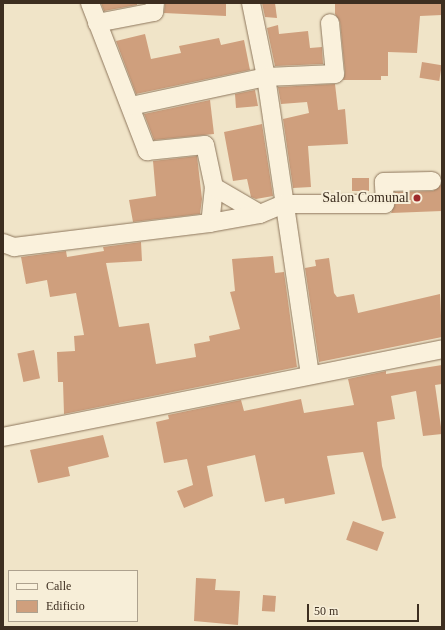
<!DOCTYPE html>
<style>
body{margin:0}
#map{position:relative;width:445px;height:630px;overflow:hidden;background:#f0e4c8;font-family:"Times New Roman",serif}
div>[style]{position:absolute}
[style*='--x']{left:calc(var(--x)*1px);top:calc(var(--y)*1px);width:calc(var(--w)*1px);rotate:calc(var(--a)*1deg)}
.building>*{inset:0;background:#cf9f7d;transform-origin:0 0}
.roads{filter:drop-shadow(0 0 1px #8d765c) drop-shadow(0 0 1px #8d765c)}
.street>*{height:18px;margin:-9px;padding:0 9px;transform-origin:9px;border-radius:9px;background:#faf1dc}
.dots>*{width:11px;height:11px;translate:-50% -50%;box-sizing:border-box;border:2px solid #f7eed8;border-radius:50%}
span{translate:-50% -50%;white-space:nowrap;text-align:center;line-height:1.15;-webkit-text-stroke:4px #f7eed8;paint-order:stroke}
.poi-label{font-size:14px;color:#3d2e20}
.right{translate:-100% -50%;text-align:right}
.frame{position:absolute;inset:0;border:4px solid #3d2e20;pointer-events:none}
.legend{position:absolute;left:8px;top:570px;width:130px;height:52px;box-sizing:border-box;background:#f7eed8;border:1px solid #ada18e;margin:0;padding:5px 7px;list-style:none;font-size:12px;color:#3d2e20}
.legend li{display:flex;align-items:center;gap:8px;height:20px}
.legend b{width:20px;border:1px solid #ada18e}
.scale{position:absolute;left:307px;top:604px;width:112px;height:18px;box-sizing:border-box;border:2px solid #3d2e20;border-top:0;padding-left:5px;font-size:12px;line-height:14px;white-space:nowrap;color:#3d2e20;-webkit-text-stroke:3px #f7eed8;paint-order:stroke}
</style>
<div id="map">
<div class="building">
<div style="clip-path:polygon(101px 3px,137px 3px,137px 5px,104px 11px)"></div>
<div style="clip-path:polygon(165px 3px,226px 3px,226px 16px,164px 13px)"></div>
<div style="clip-path:polygon(262px 3px,275px 3px,277px 18px,265px 17px)"></div>
<div style="clip-path:polygon(335px 3px,442px 3px,442px 15px,420px 16px,417px 53px,388px 52px,388px 76px,381px 76px,381px 80px,343px 80px,345px 73px,340px 22px,335px 14px)"></div>
<div style="clip-path:polygon(278px 25px,279px 34px,308px 31px,310px 48px,322px 47px,323px 64px,275px 66px,267px 28px)"></div>
<div style="clip-path:polygon(145px 34px,151px 59px,181px 53px,179px 46px,219px 38px,221px 45px,244px 40px,250px 70px,136px 94px,116px 41px)"></div>
<div style="left:422px;top:62px;width:20px;height:16px;rotate:9deg"></div>
<div style="clip-path:polygon(335px 84px,338px 110px,345px 109px,348px 144px,308px 146px,311px 187px,293px 188px,283px 119px,309px 113px,307px 102px,281px 104px,278px 87px)"></div>
<div style="clip-path:polygon(255px 90px,258px 106px,236px 108px,235px 94px)"></div>
<div style="clip-path:polygon(210px 100px,214px 134px,154px 140px,144px 114px)"></div>
<div style="clip-path:polygon(262px 124px,273px 196px,256px 199px,251px 197px,247px 179px,233px 181px,224px 132px)"></div>
<div style="clip-path:polygon(197px 156px,202px 199px,200px 214px,133px 222px,129px 200px,156px 196px,153px 161px)"></div>
<div style="left:352px;top:178px;width:17px;height:13px"></div>
<div style="clip-path:polygon(442px 184px,442px 211px,391px 213px,395px 204px,395px 192px,433px 191px)"></div>
<div style="clip-path:polygon(141px 242px,142px 261px,106px 263px,119px 327px,149px 323px,156px 364px,196px 357px,194px 344px,210px 341px,209px 336px,240px 329px,230px 292px,235px 291px,232px 259px,273px 256px,275px 273px,284px 272px,297px 367px,64px 414px,63px 382px,58px 382px,57px 352px,75px 351px,74px 336px,84px 335px,76px 293px,50px 297px,47px 280px,26px 284px,21px 257px,66px 251px,67px 257px,104px 251px,103px 247px)"></div>
<div style="clip-path:polygon(329px 258px,334px 293px,337px 297px,354px 294px,358px 313px,440px 294px,442px 337px,319px 362px,305px 268px,316px 266px,315px 260px)"></div>
<div style="left:34px;top:350px;width:29px;height:17px;rotate:78deg"></div>
<div style="clip-path:polygon(442px 365px,442px 384px,435px 385px,442px 434px,423px 436px,416px 391px,391px 396px,395px 419px,377px 422px,382px 466px,396px 518px,382px 521px,363px 452px,327px 456px,335px 494px,285px 504px,284px 498px,265px 502px,255px 455px,207px 466px,213px 496px,184px 508px,177px 491px,193px 485px,187px 459px,164px 463px,156px 422px,169px 419px,168px 415px,241px 400px,244px 411px,301px 399px,304px 413px,354px 405px,348px 379px,386px 371px,386px 374px)"></div>
<div style="clip-path:polygon(103px 435px,109px 457px,68px 467px,70px 476px,38px 483px,30px 450px)"></div>
<div style="left:353px;top:521px;width:33px;height:20px;rotate:20deg"></div>
<div style="clip-path:polygon(196px 578px,216px 579px,215px 590px,240px 591px,238px 625px,194px 621px)"></div>
<div style="left:263px;top:595px;width:13px;height:16px;rotate:4deg"></div>
</div>
<div class="roads">
<div class="street">
<div style="--x:90;--y:3;--w:159;--a:68.9"></div>
<div style="--x:147;--y:151;--w:58;--a:-5.9"></div>
<div style="--x:205;--y:145;--w:43;--a:77.9"></div>
<div style="--x:214;--y:187;--w:36;--a:96"></div>
<div style="--x:251;--y:3;--w:76;--a:78.5"></div>
<div style="--x:266;--y:77;--w:300;--a:81.6"></div>
<div style="--x:97;--y:23;--w:58;--a:-10.9"></div>
<div style="--x:154;--y:12;--w:9;--a:-84"></div>
<div style="--x:131;--y:106;--w:138;--a:-12.1"></div>
<div style="--x:266;--y:77;--w:69;--a:-2.5"></div>
<div style="--x:335;--y:74;--w:51;--a:-95.6"></div>
<div style="--x:214;--y:187;--w:53;--a:30.4"></div>
<div style="--x:3;--y:243;--w:12;--a:20"></div>
<div style="--x:14;--y:247;--w:197;--a:-7"></div>
<div style="--x:210;--y:223;--w:51;--a:-10.2"></div>
<div style="--x:260;--y:214;--w:26;--a:-23"></div>
<div style="--x:284;--y:204;--w:101;--a:0"></div>
<div style="--x:385;--y:204;--w:22;--a:-93"></div>
<div style="--x:384;--y:182;--w:48;--a:-1.2"></div>
<div style="--x:3;--y:437;--w:448;--a:-11.3"></div>
</div>
</div>
<div class="dots">
<div style="left:417px;top:198px;background:#9e2a2b"></div>
</div>
<div class="poi-label">
<span class="right" style="left:409px;top:198px">Salon Comunal</span>
</div>
<div class="frame"></div>
<ul class="legend">
<li><b style="height:5px;background:#faf1dc"></b>Calle</li>
<li><b style="height:11px;background:#cf9f7d"></b>Edificio</li>
</ul>
<div class="scale">50 m</div>
</div>
